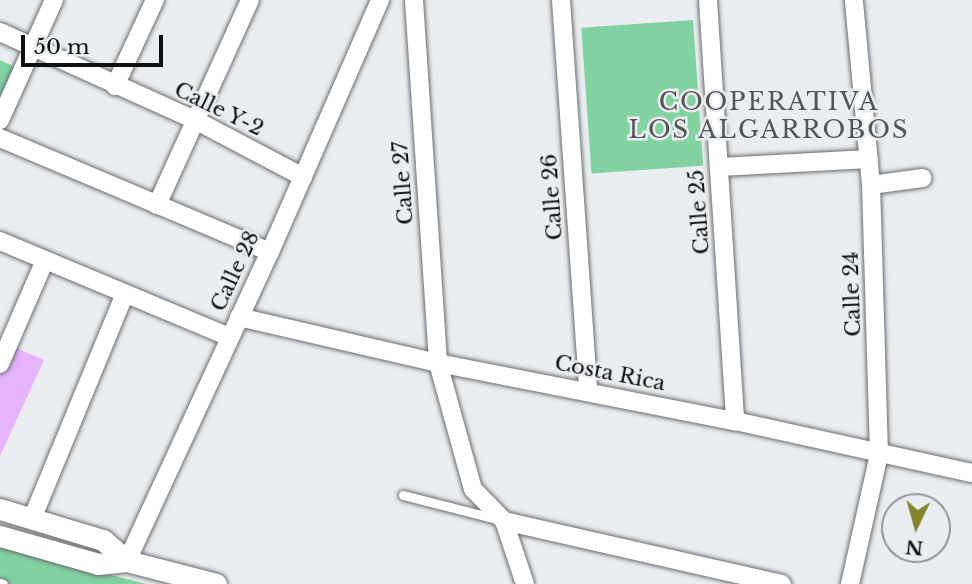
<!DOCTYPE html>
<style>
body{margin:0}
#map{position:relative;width:972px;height:584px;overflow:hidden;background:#ebeef1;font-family:"Libre Baskerville",serif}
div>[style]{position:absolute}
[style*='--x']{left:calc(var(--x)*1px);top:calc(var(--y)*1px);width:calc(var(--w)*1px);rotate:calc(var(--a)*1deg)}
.green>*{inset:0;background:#83d2a1;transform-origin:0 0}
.building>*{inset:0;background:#e6b4fc}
.roads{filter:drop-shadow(0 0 2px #696c6f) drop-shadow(0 0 2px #696c6f)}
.service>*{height:9px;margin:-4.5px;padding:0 4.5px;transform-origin:4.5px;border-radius:4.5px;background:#fff}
.minor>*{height:18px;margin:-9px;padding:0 9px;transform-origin:9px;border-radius:9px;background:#fff}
.tertiary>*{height:21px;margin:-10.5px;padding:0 10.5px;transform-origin:10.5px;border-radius:10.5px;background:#fff}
span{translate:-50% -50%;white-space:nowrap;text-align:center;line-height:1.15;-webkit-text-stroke:5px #ebeef1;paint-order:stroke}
.street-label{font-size:21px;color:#0f1011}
.quarter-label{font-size:24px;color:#535658;letter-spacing:2px}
.north{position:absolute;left:881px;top:493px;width:70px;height:70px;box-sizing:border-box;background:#ebeef1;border:2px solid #939597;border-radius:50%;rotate:185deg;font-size:19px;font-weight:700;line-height:28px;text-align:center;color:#0f1011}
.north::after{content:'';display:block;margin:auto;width:24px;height:32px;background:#84832d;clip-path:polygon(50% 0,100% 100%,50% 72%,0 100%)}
.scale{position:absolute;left:21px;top:35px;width:142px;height:32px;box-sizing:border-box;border:4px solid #0f1011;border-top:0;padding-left:9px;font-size:21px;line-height:24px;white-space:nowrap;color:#0f1011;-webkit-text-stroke:5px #ebeef1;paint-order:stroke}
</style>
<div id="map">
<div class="green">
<div style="left:693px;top:20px;width:146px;height:112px;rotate:86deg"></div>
<div style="clip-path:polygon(0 60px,15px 67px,0 102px)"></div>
<div style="clip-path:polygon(0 546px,54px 560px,146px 584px,0 584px)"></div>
</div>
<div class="building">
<div style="clip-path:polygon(11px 346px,44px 360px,0 456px,0 371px)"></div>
</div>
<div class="roads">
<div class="service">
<div style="--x:403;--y:495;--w:97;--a:14.3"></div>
<div style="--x:0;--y:583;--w:3;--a:18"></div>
</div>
<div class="minor">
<div style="--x:414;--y:0;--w:364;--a:86.2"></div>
<div style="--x:438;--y:363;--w:131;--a:74.5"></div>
<div style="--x:473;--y:489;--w:45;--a:45.9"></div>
<div style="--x:504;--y:521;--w:66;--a:71.6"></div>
<div style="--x:561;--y:0;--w:392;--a:86"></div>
<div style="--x:708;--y:0;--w:422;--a:86.3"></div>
<div style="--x:0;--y:32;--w:216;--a:24.3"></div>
<div style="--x:197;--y:121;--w:120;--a:27.8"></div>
<div style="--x:115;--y:86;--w:95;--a:-65.1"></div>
<div style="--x:0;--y:120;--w:132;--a:-65.8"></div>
<div style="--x:0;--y:138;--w:293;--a:22.9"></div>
<div style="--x:720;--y:167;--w:149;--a:-3.1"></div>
<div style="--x:871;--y:185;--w:52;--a:-7.7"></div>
<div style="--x:157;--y:205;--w:225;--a:-65.6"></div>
<div style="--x:0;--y:241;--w:248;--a:22.7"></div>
<div style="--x:239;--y:317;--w:204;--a:13"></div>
<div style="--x:438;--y:363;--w:303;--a:11.1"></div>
<div style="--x:735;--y:421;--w:243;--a:12.4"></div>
<div style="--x:0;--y:364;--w:113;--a:-66.6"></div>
<div style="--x:32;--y:519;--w:244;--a:-67.6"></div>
<div style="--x:504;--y:521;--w:285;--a:12.8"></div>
<div style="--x:127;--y:561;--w:340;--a:-65.2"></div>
<div style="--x:270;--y:252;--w:275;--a:-66.4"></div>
<div style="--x:850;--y:584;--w:133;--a:-77.4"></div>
<div style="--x:879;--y:454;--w:269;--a:-91.7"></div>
<div style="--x:871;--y:185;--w:186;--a:-95.3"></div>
</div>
<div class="tertiary">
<div style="--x:0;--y:509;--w:108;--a:16.8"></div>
<div style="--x:103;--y:540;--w:32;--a:41"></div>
<div style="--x:0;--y:536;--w:102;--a:15.9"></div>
<div style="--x:98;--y:564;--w:29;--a:-6"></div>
<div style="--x:127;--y:561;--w:92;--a:14.5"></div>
</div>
</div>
<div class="street-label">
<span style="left:219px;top:109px;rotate:26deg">Calle Y-2</span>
<span style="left:403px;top:183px;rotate:-94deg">Calle 27</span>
<span style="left:552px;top:197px;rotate:-94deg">Calle 26</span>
<span style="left:699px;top:212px;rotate:-94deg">Calle 25</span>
<span style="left:235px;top:271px;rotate:-65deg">Calle 28</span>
<span style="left:852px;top:294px;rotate:-92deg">Calle 24</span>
<span style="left:610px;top:373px;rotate:11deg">Costa Rica</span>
</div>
<div class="quarter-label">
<span style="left:769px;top:116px">COOPERATIVA<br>LOS ALGARROBOS</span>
</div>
<div class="north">N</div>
<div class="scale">50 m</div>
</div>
